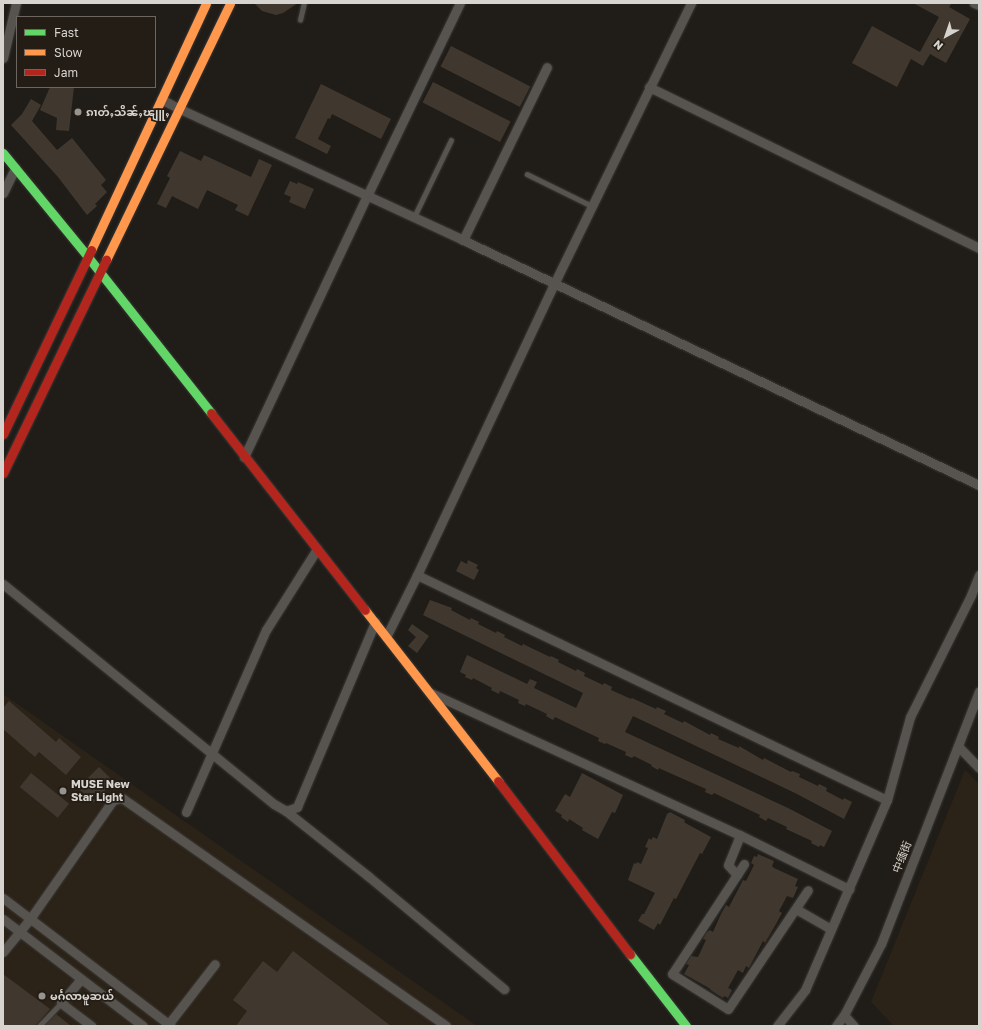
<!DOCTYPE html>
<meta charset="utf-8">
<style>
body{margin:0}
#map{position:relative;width:982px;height:1029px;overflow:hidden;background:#201d19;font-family:"Golos Text","Noto Sans SC","Noto Sans Myanmar",sans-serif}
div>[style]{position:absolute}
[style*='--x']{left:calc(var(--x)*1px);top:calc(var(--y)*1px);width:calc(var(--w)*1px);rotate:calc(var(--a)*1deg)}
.built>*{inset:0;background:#2b2218}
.building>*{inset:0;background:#40382e;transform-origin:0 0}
.roads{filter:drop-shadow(0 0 1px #3a3835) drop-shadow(0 0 1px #3a3835)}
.lane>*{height:4.5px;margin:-2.25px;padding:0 2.25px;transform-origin:2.25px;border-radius:2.25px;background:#575450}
.street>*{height:9px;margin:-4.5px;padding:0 4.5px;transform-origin:4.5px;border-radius:4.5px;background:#575450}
.fast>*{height:9px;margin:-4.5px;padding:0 4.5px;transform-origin:4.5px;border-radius:4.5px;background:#63d668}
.slow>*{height:9px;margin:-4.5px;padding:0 4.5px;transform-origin:4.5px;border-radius:4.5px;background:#ff974d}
.jam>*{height:9px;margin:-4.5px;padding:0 4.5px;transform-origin:4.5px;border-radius:4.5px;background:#b3261e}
.dots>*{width:11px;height:11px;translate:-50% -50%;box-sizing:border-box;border:2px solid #231d16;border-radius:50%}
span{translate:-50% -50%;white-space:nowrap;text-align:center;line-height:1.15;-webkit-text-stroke:3.5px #231d16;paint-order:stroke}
.poi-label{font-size:11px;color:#d7d3ce;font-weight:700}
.left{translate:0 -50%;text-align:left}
.street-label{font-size:11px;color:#d7d3ce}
.frame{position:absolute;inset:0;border:4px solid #d7d3ce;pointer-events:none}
.legend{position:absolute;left:16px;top:16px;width:140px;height:72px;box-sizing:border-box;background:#231d16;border:1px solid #6b6660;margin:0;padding:5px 7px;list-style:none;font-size:12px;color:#d7d3ce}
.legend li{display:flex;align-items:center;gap:8px;height:20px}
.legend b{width:20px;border:1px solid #6b6660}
.north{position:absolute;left:926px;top:16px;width:40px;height:40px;-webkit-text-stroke:3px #231d16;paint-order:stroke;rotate:220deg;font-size:11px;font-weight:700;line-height:16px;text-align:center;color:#d7d3ce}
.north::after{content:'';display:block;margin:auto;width:14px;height:18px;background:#d7d3ce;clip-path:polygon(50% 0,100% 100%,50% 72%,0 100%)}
</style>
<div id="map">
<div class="built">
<div style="clip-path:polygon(3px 694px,477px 1026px,3px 1026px)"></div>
<div style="clip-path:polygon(965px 770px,979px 784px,979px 1026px,894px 1026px,871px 1002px)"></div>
</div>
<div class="building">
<div style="clip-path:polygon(254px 3px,298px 3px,283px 13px,276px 15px,262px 11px)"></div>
<div style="clip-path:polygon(913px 3px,952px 3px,949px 7px,970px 19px,946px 63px,930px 54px,923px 66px,911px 59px,897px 87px,852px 63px,872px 26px,920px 52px,939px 17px)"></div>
<div style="left:451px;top:46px;width:89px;height:23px;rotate:27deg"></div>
<div style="left:433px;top:82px;width:87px;height:23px;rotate:27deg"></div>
<div style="clip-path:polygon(321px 84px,391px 119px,381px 139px,332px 114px,330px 119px,328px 118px,318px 139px,331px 146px,327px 154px,295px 138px)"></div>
<div style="clip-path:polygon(50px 87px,74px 87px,69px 131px,56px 130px,57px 118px,40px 110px)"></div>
<div style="clip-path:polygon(31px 99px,41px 105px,32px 121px,57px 150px,72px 138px,106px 180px,101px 185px,107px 192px,95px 204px,97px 206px,87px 215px,58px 177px,11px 125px,22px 114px)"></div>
<div style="clip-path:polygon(180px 151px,201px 161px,204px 155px,251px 177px,259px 159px,272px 165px,248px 216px,235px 210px,238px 205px,207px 190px,198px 209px,172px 196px,166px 208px,157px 204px,170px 178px,167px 176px)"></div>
<div style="clip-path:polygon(290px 181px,297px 184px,298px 182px,314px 189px,305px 209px,289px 202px,291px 197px,284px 194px)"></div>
<div style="clip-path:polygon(468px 560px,478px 565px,476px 568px,479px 570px,474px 580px,456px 571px,461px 561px,467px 564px)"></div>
<div style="clip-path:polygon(430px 600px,452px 608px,451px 610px,470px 620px,471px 618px,479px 622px,478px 624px,496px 633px,497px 631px,505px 635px,504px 637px,522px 646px,523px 644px,550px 657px,551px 656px,559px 660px,558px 662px,576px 671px,577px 669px,585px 673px,584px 676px,603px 685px,604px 683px,612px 687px,611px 690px,631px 699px,632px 698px,656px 709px,657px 707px,666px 711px,664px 714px,683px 723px,684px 721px,710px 735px,711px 733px,719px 737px,718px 739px,739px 748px,739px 746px,763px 760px,764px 758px,791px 772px,792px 771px,800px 774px,799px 777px,818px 786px,819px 784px,827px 788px,826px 791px,843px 800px,844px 798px,852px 802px,844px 819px,797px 794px,633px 716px,625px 732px,788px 808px,832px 831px,824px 847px,820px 845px,819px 847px,811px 843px,812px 841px,786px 829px,787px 827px,768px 818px,766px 821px,759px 817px,760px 815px,714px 793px,712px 795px,705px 792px,706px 789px,663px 770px,659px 768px,658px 770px,651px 766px,652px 765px,634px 756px,632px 758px,625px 755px,626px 752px,606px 743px,605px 744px,598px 741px,599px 738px,584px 731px,555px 717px,553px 720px,546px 716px,547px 714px,526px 704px,525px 706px,518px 703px,519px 700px,500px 691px,499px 694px,491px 690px,492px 688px,473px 678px,472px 680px,465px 677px,466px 675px,460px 672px,467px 655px,527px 684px,530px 679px,537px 682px,534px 688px,576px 708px,583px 693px,423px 615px)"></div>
<div style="clip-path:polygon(412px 624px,429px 636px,417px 653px,408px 646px,416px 637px,408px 630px)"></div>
<div style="clip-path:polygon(9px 701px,56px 742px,59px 738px,81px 757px,66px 775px,39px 752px,35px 757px,3px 729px,3px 708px)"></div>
<div style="left:99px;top:767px;width:21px;height:30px;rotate:45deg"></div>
<div style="left:31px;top:773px;width:49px;height:18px;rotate:39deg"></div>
<div style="clip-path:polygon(582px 773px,623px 795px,615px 813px,612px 812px,598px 839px,582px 830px,583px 828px,569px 819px,568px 822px,561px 817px,562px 815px,555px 811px,565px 794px,570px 797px)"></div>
<div style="clip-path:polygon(670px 812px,685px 820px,684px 822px,687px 824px,711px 837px,702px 854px,700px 853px,676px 899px,674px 898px,660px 925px,658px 923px,654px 930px,638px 921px,642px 914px,644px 914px,655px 893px,628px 880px,634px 863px,636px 864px,637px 862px,641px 864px,648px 848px,645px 847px,649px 838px,651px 840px,653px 837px,657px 839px,667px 814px)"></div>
<div style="clip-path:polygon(758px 854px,774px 861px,772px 866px,774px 868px,798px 879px,795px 886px,798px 887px,793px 898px,787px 896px,779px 911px,782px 913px,776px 924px,765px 943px,763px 941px,750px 966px,749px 968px,746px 966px,743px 973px,738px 970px,728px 988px,732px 990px,728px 998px,724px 996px,723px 998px,712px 991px,709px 988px,684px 974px,689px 965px,686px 964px,691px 956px,698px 957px,706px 940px,703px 939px,706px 933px,710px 930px,713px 932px,721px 914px,726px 905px,729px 907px,743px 880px,746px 881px,754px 865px,751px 863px,754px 856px,757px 857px)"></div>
<div style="clip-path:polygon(293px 951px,391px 1026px,236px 1026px,247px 1011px,233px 1000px,263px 961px,277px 972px)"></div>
<div style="clip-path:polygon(3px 974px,50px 1009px,35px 1026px,3px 1026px)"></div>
<div style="clip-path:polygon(56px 1014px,71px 1026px,44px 1026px)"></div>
</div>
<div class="roads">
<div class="lane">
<div style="--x:300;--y:20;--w:17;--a:-77"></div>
<div style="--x:527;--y:174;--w:72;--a:26.2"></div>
<div style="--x:414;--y:217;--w:85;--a:-64.3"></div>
<div style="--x:39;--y:1026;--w:32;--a:-46"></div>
</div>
<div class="street">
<div style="--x:974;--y:3;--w:5;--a:22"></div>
<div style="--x:3;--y:58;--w:57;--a:-76.7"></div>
<div style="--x:649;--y:87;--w:367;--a:26"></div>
<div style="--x:161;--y:99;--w:21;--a:28"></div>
<div style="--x:180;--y:109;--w:312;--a:24.8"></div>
<div style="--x:463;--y:240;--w:571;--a:25.4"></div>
<div style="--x:3;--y:193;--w:28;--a:-64"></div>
<div style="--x:463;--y:240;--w:192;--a:-64.1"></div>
<div style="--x:244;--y:457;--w:289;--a:-64.8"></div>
<div style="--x:367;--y:196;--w:214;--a:-64.3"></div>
<div style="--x:417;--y:575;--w:521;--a:25.58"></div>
<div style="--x:3;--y:584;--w:349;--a:39.1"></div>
<div style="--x:274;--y:804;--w:14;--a:30"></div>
<div style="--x:286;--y:811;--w:12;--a:-20"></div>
<div style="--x:297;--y:807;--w:201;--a:-67.1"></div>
<div style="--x:386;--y:637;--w:69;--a:-63.4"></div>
<div style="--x:417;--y:575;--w:322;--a:-64.8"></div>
<div style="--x:554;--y:284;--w:313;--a:-64"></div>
<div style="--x:431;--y:693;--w:340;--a:24.7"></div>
<div style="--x:740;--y:835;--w:122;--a:26.4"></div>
<div style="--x:958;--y:746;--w:30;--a:46"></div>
<div style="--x:286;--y:811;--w:105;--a:38.4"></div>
<div style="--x:368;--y:876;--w:177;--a:39.7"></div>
<div style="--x:186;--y:812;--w:199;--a:-66.3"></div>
<div style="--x:266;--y:630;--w:96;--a:-57.8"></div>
<div style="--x:744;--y:864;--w:131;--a:123.2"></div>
<div style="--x:672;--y:974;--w:66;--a:32"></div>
<div style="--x:728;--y:1009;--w:143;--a:-56.1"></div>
<div style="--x:737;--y:875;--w:13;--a:-132"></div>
<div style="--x:728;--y:865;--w:32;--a:-68"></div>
<div style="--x:3;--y:898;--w:211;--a:37.3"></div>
<div style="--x:796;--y:909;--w:40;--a:29.7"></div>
<div style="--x:3;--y:919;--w:176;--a:37.4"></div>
<div style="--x:3;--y:952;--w:43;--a:-50.7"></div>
<div style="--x:30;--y:919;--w:145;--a:-55.1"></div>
<div style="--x:113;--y:800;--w:9;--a:-13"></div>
<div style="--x:122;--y:798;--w:396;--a:35.1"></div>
<div style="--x:81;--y:979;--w:31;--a:130"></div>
<div style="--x:61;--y:1003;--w:38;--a:37"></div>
<div style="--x:844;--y:1015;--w:15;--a:48"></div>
<div style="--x:167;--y:1026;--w:78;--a:-52.3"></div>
<div style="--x:777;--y:1026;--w:46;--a:-52.1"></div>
<div style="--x:805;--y:990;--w:207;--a:-66.7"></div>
<div style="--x:887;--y:800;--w:86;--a:-74.5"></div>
<div style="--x:910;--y:717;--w:136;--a:-63.4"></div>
<div style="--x:971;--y:595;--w:22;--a:-68"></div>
<div style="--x:836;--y:1026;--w:14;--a:-54"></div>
<div style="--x:844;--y:1015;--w:80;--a:-62.5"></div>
<div style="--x:881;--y:944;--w:271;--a:-68.8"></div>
</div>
<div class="fast">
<div style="--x:3;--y:153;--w:134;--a:50.7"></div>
<div style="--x:88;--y:257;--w:199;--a:51.7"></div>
<div style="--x:630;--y:954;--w:91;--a:52.1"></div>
</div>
<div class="slow">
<div style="--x:91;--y:250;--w:272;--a:-65"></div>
<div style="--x:106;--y:260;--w:285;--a:-64.2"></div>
<div style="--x:365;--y:610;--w:217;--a:52.1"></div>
</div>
<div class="jam">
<div style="--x:211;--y:413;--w:250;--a:52"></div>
<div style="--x:3;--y:434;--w:204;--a:-64.4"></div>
<div style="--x:3;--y:473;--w:237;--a:-64.2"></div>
<div style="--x:498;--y:781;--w:218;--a:52.7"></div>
</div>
</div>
<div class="dots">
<div style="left:78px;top:112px;background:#97938f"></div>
<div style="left:63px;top:791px;background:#97938f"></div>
<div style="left:42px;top:996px;background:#97938f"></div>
</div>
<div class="poi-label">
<span class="left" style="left:86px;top:112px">ၵၢတ်ႇသိၼ်ႇၽျူႇ</span>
<span class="left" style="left:71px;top:791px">MUSE New<br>Star Light</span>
<span class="left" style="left:50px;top:996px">မင်္ဂလာမူဆယ်</span>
</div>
<div class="street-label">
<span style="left:902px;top:857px;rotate:-69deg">中缅街</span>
</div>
<div class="frame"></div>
<ul class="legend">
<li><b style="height:5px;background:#63d668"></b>Fast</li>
<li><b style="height:5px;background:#ff974d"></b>Slow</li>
<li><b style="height:5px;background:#b3261e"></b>Jam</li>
</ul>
<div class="north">N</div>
</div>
